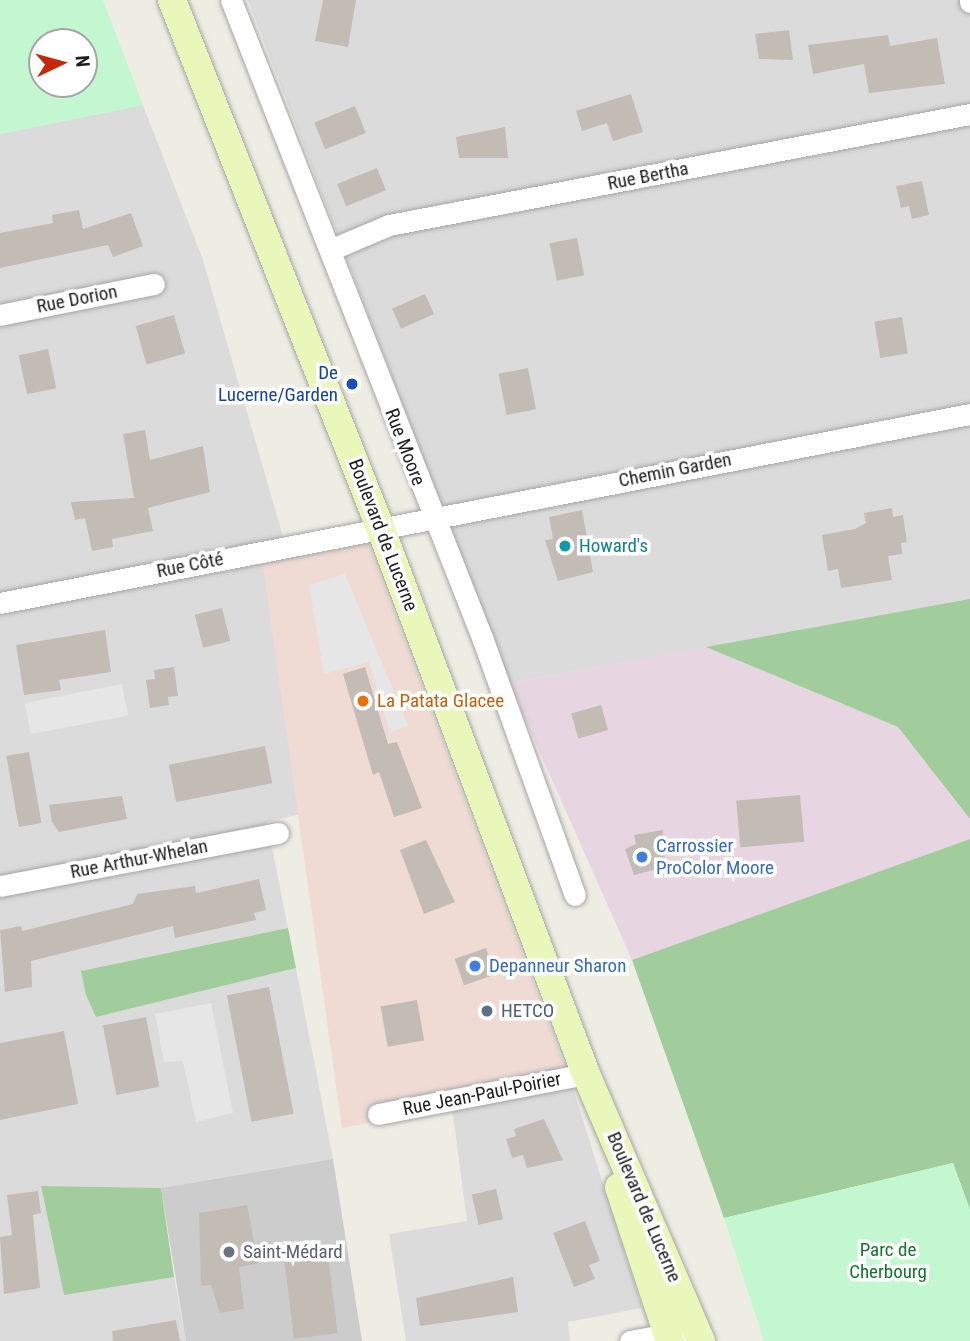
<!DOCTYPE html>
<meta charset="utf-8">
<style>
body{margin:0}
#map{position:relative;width:970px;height:1341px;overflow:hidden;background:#eeede4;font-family:"Roboto Condensed",sans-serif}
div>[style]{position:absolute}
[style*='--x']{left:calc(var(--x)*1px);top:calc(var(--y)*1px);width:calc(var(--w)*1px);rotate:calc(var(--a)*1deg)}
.residential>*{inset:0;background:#dcdbdb}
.commercial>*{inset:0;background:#efdad4}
.industrial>*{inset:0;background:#e7d6e1}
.religious>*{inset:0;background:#ccc}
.forest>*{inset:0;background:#a1cc9b}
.park>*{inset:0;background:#c3f7d0}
.parking>*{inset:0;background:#e6e6e6;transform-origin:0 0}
.building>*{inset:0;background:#c3bcb4;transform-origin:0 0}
.roads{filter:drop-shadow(0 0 2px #a5a5a5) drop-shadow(0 0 2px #a5a5a5)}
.minor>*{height:21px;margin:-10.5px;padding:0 10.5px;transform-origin:10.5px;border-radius:10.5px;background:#fff}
.secondary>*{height:28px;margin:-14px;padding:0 14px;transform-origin:14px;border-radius:14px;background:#e9f7ba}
.dots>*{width:19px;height:19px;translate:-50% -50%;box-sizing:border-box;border:4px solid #fff;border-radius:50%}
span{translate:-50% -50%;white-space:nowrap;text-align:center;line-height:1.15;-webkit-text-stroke:7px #fff;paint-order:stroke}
.street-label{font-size:19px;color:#1e1e1e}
.transit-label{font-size:19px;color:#164399}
.right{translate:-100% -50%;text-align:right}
.culture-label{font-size:19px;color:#0d838f}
.left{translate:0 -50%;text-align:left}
.food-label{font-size:19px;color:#c56008}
.shop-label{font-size:19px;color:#366cbe}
.service-label{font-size:19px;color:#4e5e75}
.park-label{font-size:19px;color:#10772a}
.worship-label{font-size:19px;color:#5b616d}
.north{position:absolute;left:28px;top:28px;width:70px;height:70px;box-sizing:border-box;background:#fff;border:2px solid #a5a5a5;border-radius:50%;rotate:85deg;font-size:19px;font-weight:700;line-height:28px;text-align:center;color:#1e1e1e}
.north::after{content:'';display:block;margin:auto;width:24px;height:32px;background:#c32809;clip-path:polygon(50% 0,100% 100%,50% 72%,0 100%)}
</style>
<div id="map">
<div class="residential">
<div style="clip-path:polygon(248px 0,970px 0,970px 600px,509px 683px)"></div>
<div style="clip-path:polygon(143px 105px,203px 260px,282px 533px,321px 809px,267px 822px,288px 928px,82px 971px,96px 1017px,296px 968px,333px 1159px,161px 1188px,41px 1186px,64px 1294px,174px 1277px,186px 1341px,0 1341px,0 134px)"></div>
<div style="clip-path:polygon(572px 1085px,642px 1308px,568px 1322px,570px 1341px,406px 1341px,389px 1234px,467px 1221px,452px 1108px)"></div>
</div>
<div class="commercial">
<div style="clip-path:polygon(366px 538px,572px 1085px,342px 1128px,262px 559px)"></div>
</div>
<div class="industrial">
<div style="clip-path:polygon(706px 647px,898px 727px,970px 819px,970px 839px,632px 960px,509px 683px)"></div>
</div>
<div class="religious">
<div style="clip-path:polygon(333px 1159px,362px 1341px,186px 1341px,161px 1188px)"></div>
</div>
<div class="forest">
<div style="clip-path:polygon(970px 599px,970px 819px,898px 727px,706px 647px)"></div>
<div style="clip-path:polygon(970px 839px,970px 1210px,953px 1163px,724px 1218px,632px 960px)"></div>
<div style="clip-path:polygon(288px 928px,296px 968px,96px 1017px,86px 995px,81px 971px)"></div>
<div style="clip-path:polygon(41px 1186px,161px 1188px,174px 1277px,64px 1295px)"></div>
</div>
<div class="park">
<div style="clip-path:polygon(evenodd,0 0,103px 0,143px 105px,0 134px,0 0,42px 42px,84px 42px,84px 84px,42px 84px,42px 42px)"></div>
<div style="clip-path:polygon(953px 1163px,970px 1210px,970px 1341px,764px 1341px,724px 1218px)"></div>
</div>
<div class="parking">
<div style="clip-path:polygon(345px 574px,408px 726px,390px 732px,369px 662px,324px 674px,309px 585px)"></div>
<div style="left:122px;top:684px;width:32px;height:99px;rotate:79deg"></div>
<div style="clip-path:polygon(211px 1003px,233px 1113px,196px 1122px,183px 1061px,164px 1062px,155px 1014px)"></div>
</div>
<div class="building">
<div style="clip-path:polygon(323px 0,356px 0,348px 47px,315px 41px)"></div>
<div style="clip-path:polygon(789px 30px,793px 60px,759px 59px,755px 34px)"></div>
<div style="clip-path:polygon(888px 35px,890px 46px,937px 38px,945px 84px,869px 93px,864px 64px,813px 74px,808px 45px)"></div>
<div style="clip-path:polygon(631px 94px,643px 132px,613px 141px,607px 123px,582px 131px,576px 111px)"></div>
<div style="left:355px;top:106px;width:29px;height:44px;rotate:68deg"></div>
<div style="clip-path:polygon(505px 127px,508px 158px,459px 158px,456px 137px)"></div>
<div style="left:377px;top:168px;width:24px;height:43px;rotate:68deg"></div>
<div style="clip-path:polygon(922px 181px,929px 215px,912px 219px,909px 206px,901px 208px,896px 186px)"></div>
<div style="clip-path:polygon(79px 210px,83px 229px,131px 213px,143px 246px,113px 257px,108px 245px,0 268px,0 233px,53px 223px,52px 215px)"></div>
<div style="left:577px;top:238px;width:38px;height:28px;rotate:79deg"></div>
<div style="left:425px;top:294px;width:22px;height:36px;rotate:66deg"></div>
<div style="left:174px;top:315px;width:40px;height:40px;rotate:74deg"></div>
<div style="left:902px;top:317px;width:37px;height:28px;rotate:81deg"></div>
<div style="left:48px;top:349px;width:40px;height:30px;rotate:78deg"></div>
<div style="left:528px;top:368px;width:42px;height:30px;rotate:79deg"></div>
<div style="clip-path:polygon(145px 430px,150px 460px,203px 446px,210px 492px,148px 508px,153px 531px,112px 539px,113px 547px,92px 551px,85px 518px,75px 520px,71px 502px,134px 498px,123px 434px)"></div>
<div style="clip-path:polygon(892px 508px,893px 517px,903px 515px,907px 542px,901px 543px,902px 554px,888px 556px,892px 580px,841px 588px,838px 569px,828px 571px,822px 535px,855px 529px,866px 523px,864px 513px)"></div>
<div style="clip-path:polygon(582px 510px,593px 572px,558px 581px,545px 540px,553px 539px,549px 517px)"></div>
<div style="left:222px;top:608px;width:34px;height:28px;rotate:76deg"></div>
<div style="clip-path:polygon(105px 630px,111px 672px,59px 680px,61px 690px,24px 695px,16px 645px)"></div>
<div style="clip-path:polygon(174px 667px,178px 696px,168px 697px,169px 705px,150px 708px,146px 680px,155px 679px,154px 670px)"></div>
<div style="clip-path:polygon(365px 667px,388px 744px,397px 742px,422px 808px,394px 817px,379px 772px,373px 775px,343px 674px)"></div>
<div style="left:601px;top:705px;width:26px;height:31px;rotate:74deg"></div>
<div style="left:265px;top:746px;width:38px;height:98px;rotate:79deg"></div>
<div style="left:29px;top:752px;width:72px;height:23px;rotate:80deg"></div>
<div style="left:800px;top:795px;width:47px;height:64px;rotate:85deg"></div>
<div style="clip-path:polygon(122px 796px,127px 819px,59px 832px,52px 822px,49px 805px)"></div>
<div style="clip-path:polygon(663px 830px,665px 867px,634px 875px,625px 849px,636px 844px,634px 835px)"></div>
<div style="clip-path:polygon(426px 840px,455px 902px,424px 914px,400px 850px)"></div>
<div style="clip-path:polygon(259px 879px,266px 910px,254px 913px,256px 920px,175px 938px,173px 926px,31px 961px,32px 987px,5px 992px,0 930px,21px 926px,22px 931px,133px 904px,137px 894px,195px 886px,196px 893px)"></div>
<div style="left:486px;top:948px;width:28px;height:33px;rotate:71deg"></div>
<div style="left:269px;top:987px;width:129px;height:43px;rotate:79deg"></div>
<div style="left:417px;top:1000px;width:41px;height:37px;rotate:80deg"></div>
<div style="left:146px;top:1017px;width:71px;height:44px;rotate:79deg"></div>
<div style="clip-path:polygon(64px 1031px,78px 1104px,0 1120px,0 1043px)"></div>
<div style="clip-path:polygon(544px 1119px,563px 1160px,527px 1168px,523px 1155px,512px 1158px,506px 1139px,516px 1136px,514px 1129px)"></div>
<div style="left:496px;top:1189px;width:31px;height:25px;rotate:77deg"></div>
<div style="clip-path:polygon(38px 1191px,41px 1213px,33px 1215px,40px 1288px,4px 1294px,0 1237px,12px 1235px,7px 1195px)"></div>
<div style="clip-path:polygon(247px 1205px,258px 1264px,239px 1267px,244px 1309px,220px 1313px,211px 1285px,201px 1286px,199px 1213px)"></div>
<div style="clip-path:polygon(585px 1221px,600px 1261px,589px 1265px,595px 1279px,574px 1287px,553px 1233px)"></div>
<div style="left:327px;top:1247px;width:87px;height:44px;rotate:83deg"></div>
<div style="clip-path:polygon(513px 1277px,518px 1312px,420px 1326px,416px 1298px)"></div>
<div style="clip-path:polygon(176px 1320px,180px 1341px,113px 1341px,112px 1331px)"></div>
</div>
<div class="roads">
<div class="minor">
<div style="--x:231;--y:0;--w:688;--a:68.51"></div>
<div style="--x:483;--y:640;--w:271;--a:70.2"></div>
<div style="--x:970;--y:0;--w:2;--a:90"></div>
<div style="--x:330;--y:250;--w:64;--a:-23"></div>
<div style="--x:389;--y:225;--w:592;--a:-10.82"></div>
<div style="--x:0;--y:315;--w:157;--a:-11.4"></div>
<div style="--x:0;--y:603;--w:988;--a:-11.03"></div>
<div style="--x:0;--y:886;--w:283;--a:-10.8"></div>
<div style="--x:378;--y:1114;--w:212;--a:-10.9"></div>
<div style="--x:630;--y:1341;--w:51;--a:-10.2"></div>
</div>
<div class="secondary">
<div style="--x:172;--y:0;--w:567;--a:68.46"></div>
<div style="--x:380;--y:527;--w:585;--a:69.36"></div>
<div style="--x:586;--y:1074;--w:291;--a:66.7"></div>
<div style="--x:619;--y:1187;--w:162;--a:71.7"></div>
</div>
</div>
<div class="dots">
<div style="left:352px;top:384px;background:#1a4fb4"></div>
<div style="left:565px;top:546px;background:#0f9aa8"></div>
<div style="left:363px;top:701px;background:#e8710a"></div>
<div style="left:642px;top:857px;background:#3f7fe0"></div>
<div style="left:475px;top:966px;background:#3f7fe0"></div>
<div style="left:487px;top:1011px;background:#5c6f8a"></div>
<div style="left:229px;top:1252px;background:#6b7280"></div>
</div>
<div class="street-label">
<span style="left:648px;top:176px;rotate:-11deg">Rue Bertha</span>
<span style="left:77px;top:299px;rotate:-11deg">Rue Dorion</span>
<span style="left:405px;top:447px;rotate:69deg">Rue Moore</span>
<span style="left:675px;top:470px;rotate:-11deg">Chemin Garden</span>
<span style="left:383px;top:535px;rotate:69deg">Boulevard de Lucerne</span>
<span style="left:190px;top:565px;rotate:-11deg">Rue Côté</span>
<span style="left:139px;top:859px;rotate:-11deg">Rue Arthur-Whelan</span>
<span style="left:482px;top:1094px;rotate:-11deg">Rue Jean-Paul-Poirier</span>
<span style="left:644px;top:1207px;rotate:67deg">Boulevard de Lucerne</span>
</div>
<div class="transit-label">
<span class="right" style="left:338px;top:384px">De<br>Lucerne/Garden</span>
</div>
<div class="culture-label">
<span class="left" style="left:579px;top:546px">Howard's</span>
</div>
<div class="food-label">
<span class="left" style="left:377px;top:701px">La Patata Glacee</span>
</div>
<div class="shop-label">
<span class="left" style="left:656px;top:857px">Carrossier<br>ProColor Moore</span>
<span class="left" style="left:489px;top:966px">Depanneur Sharon</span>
</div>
<div class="service-label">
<span class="left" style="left:501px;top:1011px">HETCO</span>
</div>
<div class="park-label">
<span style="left:888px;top:1261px">Parc de<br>Cherbourg</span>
</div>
<div class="worship-label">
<span class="left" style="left:243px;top:1252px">Saint-Médard</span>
</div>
<div class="north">N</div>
</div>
